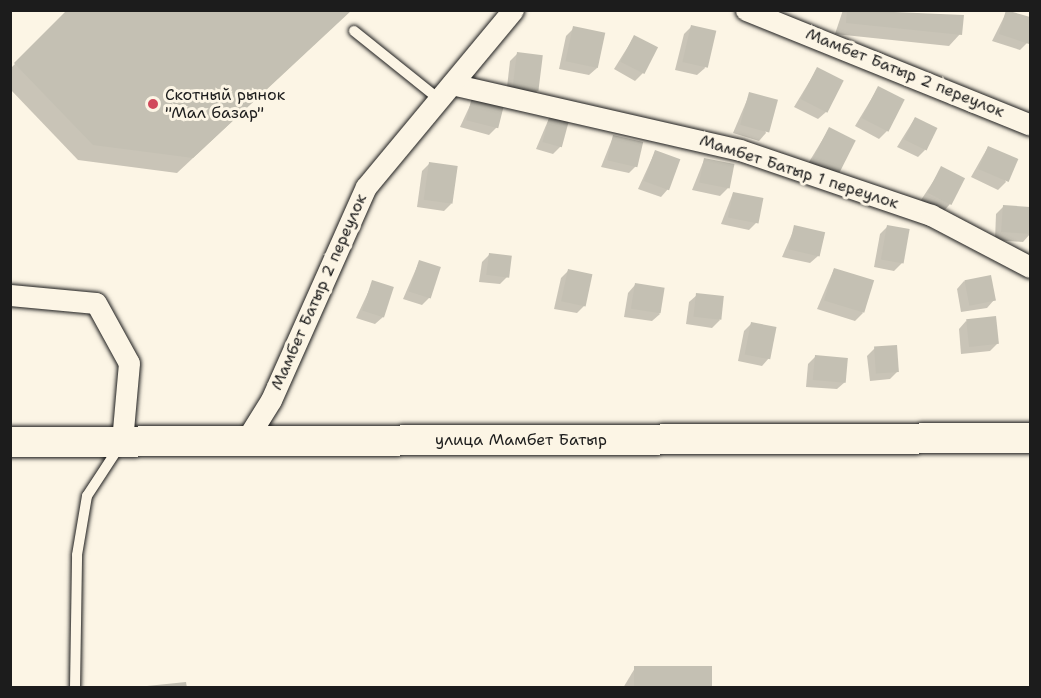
<!DOCTYPE html>
<meta charset="utf-8">
<style>
body{margin:0}
#map{position:relative;width:1041px;height:698px;overflow:hidden;background:#fcf5e5;font-family:"Shantell Sans",sans-serif}
div>[style]{position:absolute}
[style*='--x']{left:calc(var(--x)*1px);top:calc(var(--y)*1px);width:calc(var(--w)*1px);rotate:calc(var(--a)*1deg)}
.shadow>*{inset:0;background:#0003}
.building>*{inset:0;background:#c4c0b3;transform-origin:0 0}
.roads{filter:drop-shadow(0 0 2px #1c1c1c) drop-shadow(0 0 2px #1c1c1c)}
.lane>*{height:10px;margin:-5px;padding:0 5px;transform-origin:5px;border-radius:5px;background:#fcf5e5}
.street>*{height:21px;margin:-10.5px;padding:0 10.5px;transform-origin:10.5px;border-radius:10.5px;background:#fcf5e5}
.secondary>*{height:30px;margin:-15px;padding:0 15px;transform-origin:15px;border-radius:15px;background:#fcf5e5}
.dots>*{width:16px;height:16px;translate:-50% -50%;box-sizing:border-box;border:3px solid #fcf5e5;border-radius:50%}
span{translate:-50% -50%;white-space:nowrap;text-align:center;line-height:1.15;-webkit-text-stroke:6px #fcf5e5;paint-order:stroke}
.street-label{font-size:16px;color:#1c1c1c}
.poi-label{font-size:16px;color:#1c1c1c}
.left{translate:0 -50%;text-align:left}
.frame{position:absolute;inset:0;border:12px solid #1c1c1c;pointer-events:none}
</style>
<div id="map">
<div class="shadow">
<div style="clip-path:polygon(69px 10px,351px 10px,177px 173px,78px 160px,10px 89px,10px 69px)"></div>
<div style="clip-path:polygon(843px 10px,962px 16px,960px 34px,949px 46px,835px 34px)"></div>
<div style="clip-path:polygon(1007px 11px,1030px 19px,1027px 43px,1020px 50px,992px 41px)"></div>
<div style="clip-path:polygon(692px 26px,705px 68px,697px 75px,675px 70px,684px 34px)"></div>
<div style="clip-path:polygon(574px 28px,597px 68px,589px 75px,559px 69px,566px 36px)"></div>
<div style="clip-path:polygon(634px 37px,643px 73px,635px 81px,614px 69px)"></div>
<div style="clip-path:polygon(518px 53px,537px 91px,530px 99px,506px 96px,510px 61px)"></div>
<div style="clip-path:polygon(817px 69px,826px 112px,818px 119px,794px 107px)"></div>
<div style="clip-path:polygon(878px 88px,887px 131px,879px 139px,855px 126px)"></div>
<div style="clip-path:polygon(750px 93px,766px 133px,759px 141px,733px 133px)"></div>
<div style="clip-path:polygon(473px 99px,497px 127px,489px 135px,460px 127px)"></div>
<div style="clip-path:polygon(550px 116px,561px 146px,553px 154px,536px 149px)"></div>
<div style="clip-path:polygon(915px 118px,925px 150px,918px 157px,897px 147px)"></div>
<div style="clip-path:polygon(829px 129px,838px 172px,831px 180px,806px 167px)"></div>
<div style="clip-path:polygon(613px 137px,636px 166px,629px 173px,601px 167px)"></div>
<div style="clip-path:polygon(988px 147px,1006px 182px,998px 190px,971px 177px)"></div>
<div style="clip-path:polygon(655px 152px,668px 189px,661px 197px,638px 189px)"></div>
<div style="clip-path:polygon(704px 160px,728px 188px,720px 196px,692px 190px)"></div>
<div style="clip-path:polygon(430px 163px,451px 204px,444px 211px,417px 207px,422px 171px)"></div>
<div style="clip-path:polygon(942px 168px,950px 204px,943px 212px,921px 200px)"></div>
<div style="clip-path:polygon(733px 193px,757px 222px,749px 230px,721px 224px)"></div>
<div style="clip-path:polygon(1004px 206px,1030px 208px,1030px 234px,1023px 242px,995px 240px,996px 214px)"></div>
<div style="clip-path:polygon(888px 226px,902px 263px,894px 271px,874px 267px,880px 234px)"></div>
<div style="clip-path:polygon(795px 227px,818px 256px,810px 263px,782px 257px)"></div>
<div style="clip-path:polygon(489px 255px,508px 276px,500px 284px,479px 282px,482px 262px)"></div>
<div style="clip-path:polygon(419px 262px,430px 297px,422px 305px,403px 299px)"></div>
<div style="clip-path:polygon(834px 269px,863px 313px,855px 321px,817px 309px)"></div>
<div style="clip-path:polygon(568px 271px,584px 306px,577px 313px,554px 309px,561px 278px)"></div>
<div style="clip-path:polygon(964px 281px,994px 300px,987px 308px,961px 312px,957px 289px)"></div>
<div style="clip-path:polygon(373px 282px,383px 317px,375px 324px,356px 318px)"></div>
<div style="clip-path:polygon(635px 285px,660px 314px,652px 321px,624px 317px,628px 293px)"></div>
<div style="clip-path:polygon(697px 295px,720px 320px,712px 328px,686px 324px,689px 302px)"></div>
<div style="clip-path:polygon(966px 321px,998px 343px,990px 351px,961px 354px,959px 329px)"></div>
<div style="clip-path:polygon(751px 324px,769px 358px,762px 366px,738px 361px,744px 331px)"></div>
<div style="clip-path:polygon(875px 348px,897px 372px,890px 379px,870px 381px,867px 356px)"></div>
<div style="clip-path:polygon(815px 357px,845px 382px,837px 389px,806px 387px,808px 364px)"></div>
<div style="clip-path:polygon(635px 668px,711px 688px,623px 688px)"></div>
</div>
<div class="building">
<div style="clip-path:polygon(67px 10px,352px 10px,193px 158px,93px 145px,14px 63px)"></div>
<div style="clip-path:polygon(847px 10px,964px 15px,962px 35px,846px 23px)"></div>
<div style="clip-path:polygon(1006px 10px,1030px 17px,1029px 44px,999px 34px)"></div>
<div style="left:691px;top:25px;width:26px;height:38px;rotate:13deg"></div>
<div style="left:573px;top:26px;width:33px;height:36px;rotate:12deg"></div>
<div style="left:634px;top:35px;width:27px;height:30px;rotate:27deg"></div>
<div style="left:517px;top:52px;width:26px;height:36px;rotate:7deg"></div>
<div style="left:817px;top:67px;width:30px;height:36px;rotate:27deg"></div>
<div style="left:878px;top:86px;width:30px;height:36px;rotate:27deg"></div>
<div style="left:749px;top:92px;width:30px;height:34px;rotate:15deg"></div>
<div style="left:472px;top:97px;width:33px;height:24px;rotate:14deg"></div>
<div style="left:550px;top:114px;width:20px;height:29px;rotate:15deg"></div>
<div style="left:915px;top:117px;width:25px;height:25px;rotate:26deg"></div>
<div style="left:829px;top:127px;width:30px;height:36px;rotate:27deg"></div>
<div style="left:613px;top:135px;width:31px;height:26px;rotate:13deg"></div>
<div style="left:988px;top:146px;width:33px;height:25px;rotate:23deg"></div>
<div style="left:655px;top:150px;width:27px;height:33px;rotate:20deg"></div>
<div style="left:704px;top:158px;width:31px;height:25px;rotate:11deg"></div>
<div style="left:429px;top:162px;width:29px;height:38px;rotate:8deg"></div>
<div style="left:941px;top:166px;width:27px;height:30px;rotate:27deg"></div>
<div style="left:733px;top:192px;width:31px;height:26px;rotate:11deg"></div>
<div style="left:1003px;top:205px;width:27px;height:27px;rotate:4deg"></div>
<div style="left:794px;top:225px;width:32px;height:25px;rotate:13deg"></div>
<div style="left:887px;top:225px;width:23px;height:35px;rotate:10deg"></div>
<div style="left:489px;top:253px;width:23px;height:22px;rotate:7deg"></div>
<div style="left:419px;top:260px;width:23px;height:33px;rotate:18deg"></div>
<div style="left:834px;top:268px;width:42px;height:34px;rotate:17deg"></div>
<div style="left:568px;top:269px;width:25px;height:33px;rotate:12deg"></div>
<div style="left:991px;top:275px;width:26px;height:27px;rotate:79deg"></div>
<div style="left:372px;top:280px;width:23px;height:32px;rotate:18deg"></div>
<div style="left:635px;top:283px;width:30px;height:26px;rotate:9deg"></div>
<div style="left:696px;top:293px;width:28px;height:24px;rotate:6deg"></div>
<div style="left:996px;top:316px;width:28px;height:30px;rotate:84deg"></div>
<div style="left:751px;top:322px;width:26px;height:33px;rotate:11deg"></div>
<div style="left:897px;top:345px;width:27px;height:23px;rotate:86deg"></div>
<div style="left:815px;top:355px;width:33px;height:25px;rotate:5deg"></div>
<div style="left:712px;top:666px;width:22px;height:78px;rotate:90deg"></div>
<div style="clip-path:polygon(186px 682px,187px 688px,147px 688px,147px 686px)"></div>
</div>
<div class="roads">
<div class="lane">
<div style="--x:354;--y:31;--w:109;--a:38.7"></div>
<div style="--x:75;--y:688;--w:133;--a:-89.1"></div>
<div style="--x:77;--y:555;--w:60;--a:-80.4"></div>
<div style="--x:87;--y:496;--w:62;--a:-56.8"></div>
</div>
<div class="street">
<div style="--x:746;--y:10;--w:306;--a:22"></div>
<div style="--x:452;--y:84;--w:295;--a:12.9"></div>
<div style="--x:740;--y:150;--w:202;--a:18.8"></div>
<div style="--x:931;--y:215;--w:112;--a:27.7"></div>
<div style="--x:10;--y:295;--w:86;--a:5.3"></div>
<div style="--x:96;--y:303;--w:68;--a:61.2"></div>
<div style="--x:129;--y:363;--w:79;--a:95.1"></div>
<div style="--x:246;--y:440;--w:47;--a:-58"></div>
<div style="--x:271;--y:400;--w:233;--a:-66"></div>
<div style="--x:366;--y:187;--w:230;--a:-50.3"></div>
</div>
<div class="secondary">
<div style="--x:10;--y:442;--w:1020;--a:-0.22"></div>
</div>
</div>
<div class="dots">
<div style="left:153px;top:104px;background:#d1495b"></div>
</div>
<div class="street-label">
<span style="left:905px;top:73px;rotate:22deg">Мамбет Батыр 2 переулок</span>
<span style="left:799px;top:172px;rotate:18deg">Мамбет Батыр 1 переулок</span>
<span style="left:319px;top:292px;rotate:-66deg">Мамбет Батыр 2 переулок</span>
<span style="left:521px;top:440px">улица Мамбет Батыр</span>
</div>
<div class="poi-label">
<span class="left" style="left:165px;top:104px">Скотный рынок<br>"Мал базар"</span>
</div>
<div class="frame"></div>
</div>
